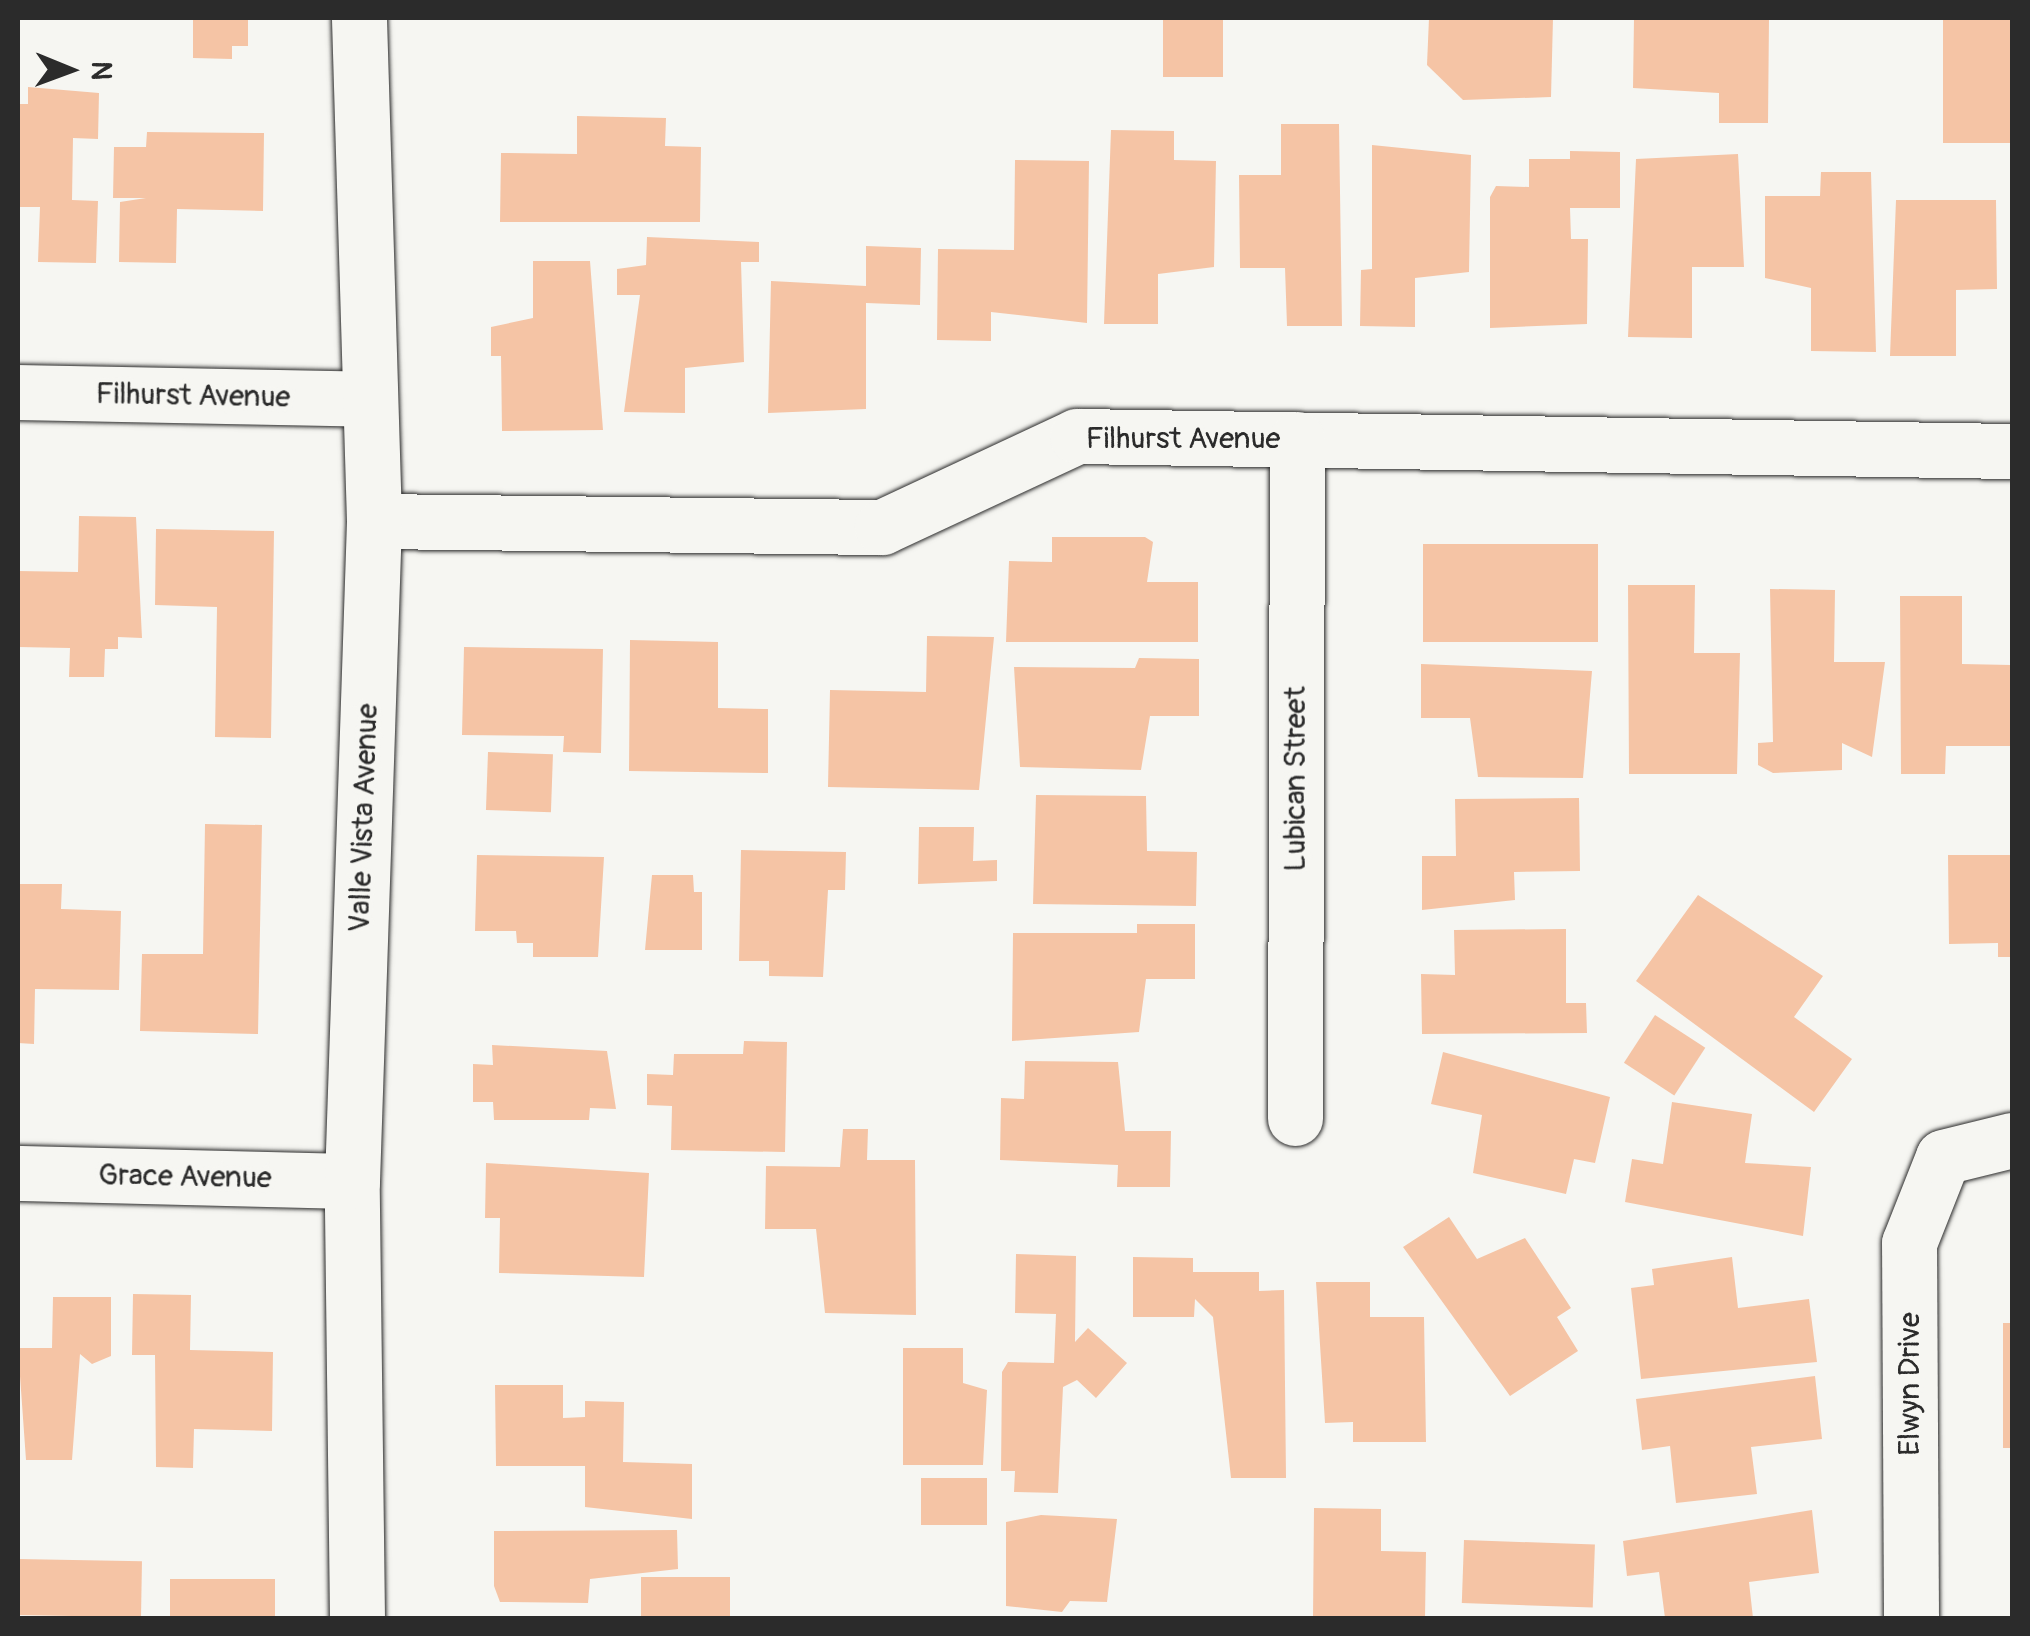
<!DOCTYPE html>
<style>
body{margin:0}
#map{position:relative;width:2030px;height:1636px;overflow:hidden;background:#f6f6f2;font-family:Pangolin,sans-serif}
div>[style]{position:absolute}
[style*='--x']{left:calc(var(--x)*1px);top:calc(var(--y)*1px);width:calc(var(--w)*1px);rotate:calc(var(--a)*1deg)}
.building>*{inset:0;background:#f5c4a5;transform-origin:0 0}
.roads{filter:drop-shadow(0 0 2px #2b2b2b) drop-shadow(0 0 2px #2b2b2b)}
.minor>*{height:55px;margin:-27.5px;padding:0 27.5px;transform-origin:27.5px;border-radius:27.5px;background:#f6f6f2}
span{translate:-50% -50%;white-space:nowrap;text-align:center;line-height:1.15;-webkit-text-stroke:9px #f6f6f2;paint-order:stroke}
.street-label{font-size:30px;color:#2b2b2b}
.frame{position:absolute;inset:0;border:20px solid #2b2b2b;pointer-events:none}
.north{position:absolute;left:20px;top:20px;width:100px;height:100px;-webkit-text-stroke:8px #f6f6f2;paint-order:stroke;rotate:91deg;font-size:28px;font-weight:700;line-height:40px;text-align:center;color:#2b2b2b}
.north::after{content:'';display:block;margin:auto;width:35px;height:45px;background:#2b2b2b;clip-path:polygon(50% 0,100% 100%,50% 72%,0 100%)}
</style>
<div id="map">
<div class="building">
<div style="clip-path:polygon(193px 18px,248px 18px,248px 46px,232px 46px,232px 59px,193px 58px)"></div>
<div style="left:1163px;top:18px;width:60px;height:59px"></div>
<div style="clip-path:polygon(1429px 18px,1553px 18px,1551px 97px,1463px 100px,1427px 65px)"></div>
<div style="clip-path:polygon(1634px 18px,1769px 18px,1768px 123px,1719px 123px,1719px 93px,1633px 88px)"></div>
<div style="left:1943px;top:18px;width:69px;height:125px"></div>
<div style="clip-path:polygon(28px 87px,99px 93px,98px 139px,73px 138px,72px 200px,98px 201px,96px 263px,38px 262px,40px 207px,18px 207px,18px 104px,28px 104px)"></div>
<div style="clip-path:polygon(577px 116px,666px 118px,665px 146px,701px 147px,700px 222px,500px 222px,501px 153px,577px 154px)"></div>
<div style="clip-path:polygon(1281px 124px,1339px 124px,1342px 326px,1287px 326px,1285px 268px,1240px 268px,1239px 175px,1281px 175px)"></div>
<div style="clip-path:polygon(1111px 130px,1174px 131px,1174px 160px,1216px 161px,1214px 267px,1158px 274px,1158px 324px,1104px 324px)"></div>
<div style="clip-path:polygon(147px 132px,264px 133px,263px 211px,177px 209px,176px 263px,119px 262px,120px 202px,146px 198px,113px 198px,114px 147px,146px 147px)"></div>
<div style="clip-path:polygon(1372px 145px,1471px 155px,1469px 272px,1415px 278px,1415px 327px,1360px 326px,1361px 270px,1372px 269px)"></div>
<div style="clip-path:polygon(1570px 151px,1620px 152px,1620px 208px,1570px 208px,1571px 239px,1588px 239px,1587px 324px,1490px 328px,1490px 197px,1496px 186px,1529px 187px,1529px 159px,1570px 159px)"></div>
<div style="clip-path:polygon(1738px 154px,1744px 267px,1692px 267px,1692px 338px,1628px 337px,1636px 159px)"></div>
<div style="clip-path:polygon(1015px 160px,1089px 161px,1087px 323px,991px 312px,991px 341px,937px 340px,938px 249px,1014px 250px)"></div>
<div style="clip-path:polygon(1821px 172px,1871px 172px,1876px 352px,1811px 351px,1811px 288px,1765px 278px,1765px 196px,1820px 196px)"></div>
<div style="clip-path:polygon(1896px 200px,1996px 200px,1997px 289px,1956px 290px,1956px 356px,1890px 356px)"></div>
<div style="clip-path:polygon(647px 237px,759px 242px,759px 262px,741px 262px,744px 362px,685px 368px,685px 413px,624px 412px,640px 295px,617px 295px,617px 269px,646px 265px)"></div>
<div style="clip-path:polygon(866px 246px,921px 248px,920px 305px,866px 303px,866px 409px,768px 413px,771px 281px,866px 286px)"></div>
<div style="clip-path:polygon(533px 261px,590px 261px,603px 430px,502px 431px,501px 356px,491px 356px,491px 327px,533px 318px)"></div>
<div style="clip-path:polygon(79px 516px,136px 517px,142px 638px,118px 637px,118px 649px,105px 649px,104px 677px,69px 677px,70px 648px,18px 647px,18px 571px,78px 572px)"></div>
<div style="clip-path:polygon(156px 529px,274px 531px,271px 738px,215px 737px,217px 607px,155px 605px)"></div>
<div style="clip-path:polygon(1052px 537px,1145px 537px,1153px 542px,1147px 582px,1198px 582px,1198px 642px,1006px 642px,1009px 561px,1052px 562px)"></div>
<div style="left:1423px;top:544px;width:175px;height:98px"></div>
<div style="clip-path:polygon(1628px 585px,1695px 585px,1694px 653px,1740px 653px,1737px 774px,1629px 774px)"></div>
<div style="clip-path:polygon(1770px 589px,1835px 590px,1834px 662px,1885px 662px,1872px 757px,1842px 743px,1842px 770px,1773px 773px,1758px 765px,1758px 743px,1773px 742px)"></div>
<div style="clip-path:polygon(1900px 596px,1962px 596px,1962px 664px,2011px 665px,2010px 746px,1946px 746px,1945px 774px,1901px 774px)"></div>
<div style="clip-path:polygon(927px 636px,994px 637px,979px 790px,828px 787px,830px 690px,926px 692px)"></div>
<div style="clip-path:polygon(630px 640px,718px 642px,718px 708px,768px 709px,768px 773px,629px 771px)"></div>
<div style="clip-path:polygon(464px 647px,603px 649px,601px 753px,563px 752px,564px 736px,462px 735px)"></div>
<div style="clip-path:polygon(1139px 658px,1199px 659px,1199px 716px,1150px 716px,1141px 770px,1020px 767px,1014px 667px,1135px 668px)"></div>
<div style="clip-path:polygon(1421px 664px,1592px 671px,1583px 778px,1478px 777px,1470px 718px,1421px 718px)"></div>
<div style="left:488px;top:752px;width:65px;height:58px;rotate:2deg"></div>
<div style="clip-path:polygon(1036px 795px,1146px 796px,1147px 851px,1197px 852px,1196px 906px,1033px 904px)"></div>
<div style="clip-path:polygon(1579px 798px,1580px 871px,1514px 872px,1515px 900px,1422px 910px,1422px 856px,1456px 856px,1455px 799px)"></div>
<div style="clip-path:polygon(205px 824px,262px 825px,258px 1034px,140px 1031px,142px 954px,203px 954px)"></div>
<div style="clip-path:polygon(919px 827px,974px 827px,973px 861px,997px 860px,997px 881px,918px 884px)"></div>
<div style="clip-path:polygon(741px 850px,846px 852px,845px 890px,828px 890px,823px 977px,769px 976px,769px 961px,739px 961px)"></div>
<div style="clip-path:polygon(477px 855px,604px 857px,598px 957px,533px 957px,533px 943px,517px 943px,516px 931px,475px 931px)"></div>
<div style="clip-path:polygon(1948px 855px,2012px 855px,2012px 957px,1998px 957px,1998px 943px,1949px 944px)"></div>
<div style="clip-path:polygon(652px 875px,693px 875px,694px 892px,702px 892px,702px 950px,645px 950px)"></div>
<div style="clip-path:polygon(18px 884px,62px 884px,61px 909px,121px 911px,119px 990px,35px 989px,34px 1044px,18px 1043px)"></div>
<div style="clip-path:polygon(1698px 895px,1823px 976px,1794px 1017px,1852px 1059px,1814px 1112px,1636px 981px)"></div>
<div style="clip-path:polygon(1137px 924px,1195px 924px,1195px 979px,1146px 979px,1139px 1032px,1012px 1041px,1013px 933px,1137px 933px)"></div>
<div style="clip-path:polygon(1566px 929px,1566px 1003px,1586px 1003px,1587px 1033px,1422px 1034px,1421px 974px,1455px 975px,1454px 930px)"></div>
<div style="left:1655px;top:1015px;width:60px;height:57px;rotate:33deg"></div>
<div style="clip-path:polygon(744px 1041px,787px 1042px,785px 1152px,671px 1150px,672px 1106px,647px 1105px,647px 1074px,673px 1075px,674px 1054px,743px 1054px)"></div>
<div style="clip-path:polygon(492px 1045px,607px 1051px,616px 1109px,590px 1108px,589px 1120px,494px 1120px,493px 1102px,473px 1102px,473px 1064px,493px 1065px)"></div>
<div style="clip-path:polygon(1443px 1052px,1610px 1097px,1595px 1163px,1574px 1159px,1566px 1194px,1473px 1173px,1482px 1115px,1431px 1104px)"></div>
<div style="clip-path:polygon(1025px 1061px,1118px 1062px,1125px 1131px,1171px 1131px,1170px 1187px,1117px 1187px,1118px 1165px,1000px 1160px,1001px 1098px,1024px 1099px)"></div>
<div style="clip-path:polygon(1672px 1102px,1752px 1114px,1745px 1163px,1811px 1167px,1803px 1236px,1625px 1202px,1632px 1159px,1663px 1164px)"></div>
<div style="clip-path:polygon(843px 1129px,868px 1129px,867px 1160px,915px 1160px,916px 1315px,825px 1313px,816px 1229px,765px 1229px,766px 1166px,840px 1167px)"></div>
<div style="clip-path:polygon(486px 1163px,649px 1173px,644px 1277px,499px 1273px,500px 1218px,485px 1218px)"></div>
<div style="clip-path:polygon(1449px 1217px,1477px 1259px,1525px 1238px,1571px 1308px,1557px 1317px,1578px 1351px,1510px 1396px,1403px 1247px)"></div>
<div style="clip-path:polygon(1016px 1254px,1076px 1256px,1075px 1342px,1088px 1328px,1127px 1363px,1096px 1398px,1077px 1380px,1063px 1387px,1058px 1493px,1014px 1492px,1015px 1471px,1001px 1471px,1002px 1372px,1008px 1362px,1054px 1363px,1056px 1314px,1015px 1313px)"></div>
<div style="clip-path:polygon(1133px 1257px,1193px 1258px,1193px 1272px,1259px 1272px,1259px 1291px,1284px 1290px,1286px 1478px,1231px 1478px,1213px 1317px,1195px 1299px,1194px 1317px,1133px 1317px)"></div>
<div style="clip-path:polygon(1732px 1257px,1738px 1308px,1809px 1299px,1817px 1362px,1641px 1379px,1631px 1288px,1654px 1285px,1652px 1269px)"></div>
<div style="clip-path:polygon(1316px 1282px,1370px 1282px,1370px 1317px,1424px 1317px,1426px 1442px,1353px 1442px,1353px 1422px,1325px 1423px)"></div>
<div style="clip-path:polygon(133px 1294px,191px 1295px,190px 1350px,273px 1352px,272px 1431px,194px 1429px,193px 1468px,156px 1467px,155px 1355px,132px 1355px)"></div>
<div style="clip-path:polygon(53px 1297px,111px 1297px,111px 1356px,92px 1364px,80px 1354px,72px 1460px,26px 1460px,18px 1348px,52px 1348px)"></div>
<div style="left:2003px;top:1323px;width:9px;height:125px"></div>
<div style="clip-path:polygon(903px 1348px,963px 1348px,963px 1383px,987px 1390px,983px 1465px,903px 1465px)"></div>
<div style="clip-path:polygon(1815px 1376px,1822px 1439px,1751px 1447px,1757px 1494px,1676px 1503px,1670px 1446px,1642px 1450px,1636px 1399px)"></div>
<div style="clip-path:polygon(495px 1385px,563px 1385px,563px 1418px,585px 1417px,585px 1401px,624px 1402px,623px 1462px,692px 1464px,692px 1519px,585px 1507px,585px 1466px,496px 1466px)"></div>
<div style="left:921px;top:1478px;width:66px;height:47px"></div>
<div style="clip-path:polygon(1314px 1508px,1381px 1509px,1381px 1551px,1426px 1552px,1425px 1618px,1313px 1618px)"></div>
<div style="clip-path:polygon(1812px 1510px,1819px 1573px,1749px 1582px,1753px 1618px,1665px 1618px,1659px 1572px,1627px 1576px,1623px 1541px)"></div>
<div style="clip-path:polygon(1041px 1515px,1117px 1519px,1107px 1602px,1070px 1601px,1062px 1612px,1006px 1606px,1006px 1522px)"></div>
<div style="clip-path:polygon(677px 1530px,678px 1569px,590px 1579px,588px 1603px,500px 1602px,494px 1586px,494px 1531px)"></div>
<div style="left:1464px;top:1540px;width:131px;height:63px;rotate:2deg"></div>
<div style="left:18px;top:1559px;width:124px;height:56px;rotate:1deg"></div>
<div style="left:730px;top:1577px;width:41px;height:89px;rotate:90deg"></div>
<div style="left:170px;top:1579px;width:105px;height:39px"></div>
</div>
<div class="roads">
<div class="minor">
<div style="--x:18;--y:392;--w:350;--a:1.1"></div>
<div style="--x:374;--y:521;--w:508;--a:0.68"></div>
<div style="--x:882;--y:527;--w:215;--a:-25"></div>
<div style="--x:1077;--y:436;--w:935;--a:0.92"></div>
<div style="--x:1295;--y:1118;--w:679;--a:-89.83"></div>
<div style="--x:18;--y:1173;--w:334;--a:1.4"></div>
<div style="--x:357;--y:1618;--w:437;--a:-90.7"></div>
<div style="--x:352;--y:1181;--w:660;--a:-88.09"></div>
<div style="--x:374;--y:521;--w:503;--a:-91.71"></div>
<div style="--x:1911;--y:1618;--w:375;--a:-90.3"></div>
<div style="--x:1909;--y:1243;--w:92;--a:-68.4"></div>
<div style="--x:1943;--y:1157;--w:71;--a:-13.8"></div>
</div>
</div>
<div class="street-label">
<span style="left:193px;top:396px;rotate:1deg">Filhurst Avenue</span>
<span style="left:1183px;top:439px">Filhurst Avenue</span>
<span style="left:1296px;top:779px;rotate:-90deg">Lubican Street</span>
<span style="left:364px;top:818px;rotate:-88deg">Valle Vista Avenue</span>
<span style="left:185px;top:1177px;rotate:1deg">Grace Avenue</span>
<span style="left:1910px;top:1384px;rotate:-90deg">Elwyn Drive</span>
</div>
<div class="frame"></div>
<div class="north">N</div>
</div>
